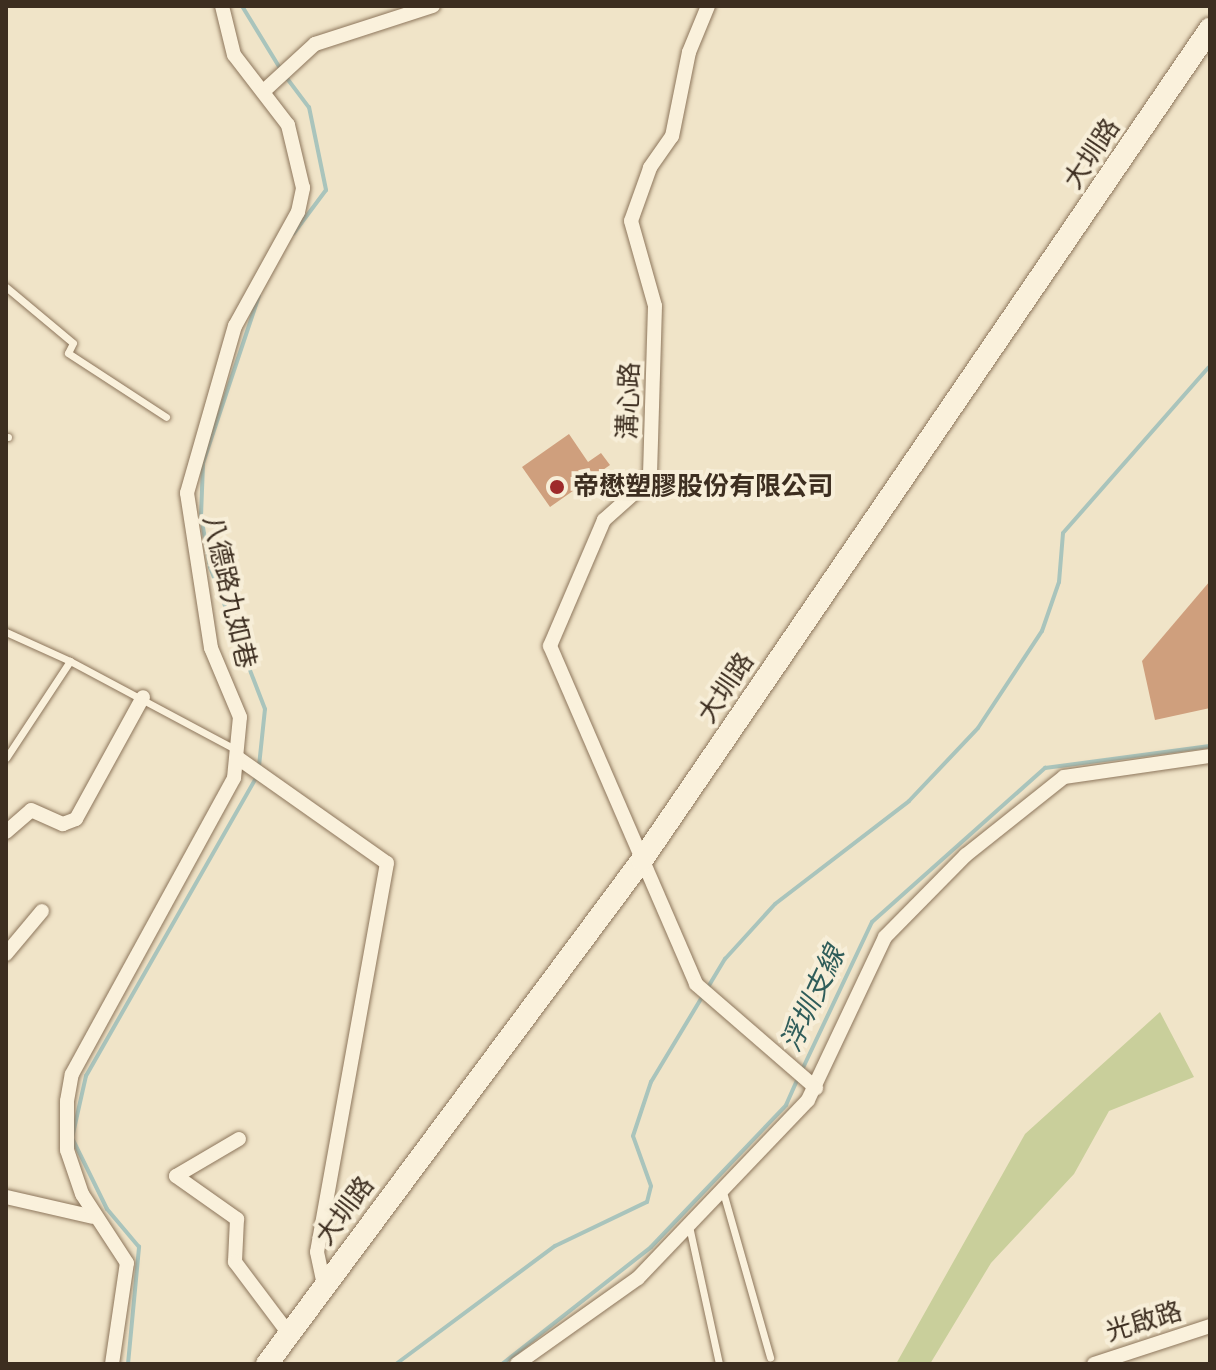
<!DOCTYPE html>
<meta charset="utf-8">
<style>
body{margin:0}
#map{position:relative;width:1216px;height:1370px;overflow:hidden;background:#f0e4c8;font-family:"Crimson Pro","Noto Sans TC",serif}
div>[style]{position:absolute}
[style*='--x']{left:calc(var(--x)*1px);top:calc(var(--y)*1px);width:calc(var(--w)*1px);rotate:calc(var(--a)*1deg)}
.green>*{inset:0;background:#c9cf9b}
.stream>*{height:4px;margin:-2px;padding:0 2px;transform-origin:2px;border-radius:2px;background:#a9c4bc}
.building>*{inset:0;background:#cf9f7d}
.roads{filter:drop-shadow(0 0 2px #8d765c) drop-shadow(0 0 2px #8d765c)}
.lane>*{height:7px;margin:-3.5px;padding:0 3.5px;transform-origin:3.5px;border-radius:3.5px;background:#faf1dc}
.street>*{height:14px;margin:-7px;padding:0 7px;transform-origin:7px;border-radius:7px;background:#faf1dc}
.secondary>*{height:22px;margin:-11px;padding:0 11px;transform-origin:11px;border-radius:11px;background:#faf1dc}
.dots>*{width:22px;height:22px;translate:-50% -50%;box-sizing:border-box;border:4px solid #f7eed8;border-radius:50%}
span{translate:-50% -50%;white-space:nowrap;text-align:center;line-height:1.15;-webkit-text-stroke:8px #f7eed8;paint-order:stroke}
.street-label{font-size:26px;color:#3d2e20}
.poi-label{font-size:26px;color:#3d2e20;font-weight:700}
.left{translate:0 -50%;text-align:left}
.water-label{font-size:28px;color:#2f5d5a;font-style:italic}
.frame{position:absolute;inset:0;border:8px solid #3d2e20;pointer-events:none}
</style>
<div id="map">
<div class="green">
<div style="clip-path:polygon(1160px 1012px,1194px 1077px,1109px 1111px,1074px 1174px,991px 1263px,930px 1364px,896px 1364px,1025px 1134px)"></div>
</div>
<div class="stream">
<div style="--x:242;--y:6;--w:75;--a:58.6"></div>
<div style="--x:286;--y:77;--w:38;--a:53"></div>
<div style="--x:309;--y:107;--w:85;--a:78.4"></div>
<div style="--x:326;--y:190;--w:54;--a:126.7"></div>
<div style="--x:259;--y:766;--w:57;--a:-84"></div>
<div style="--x:265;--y:709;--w:152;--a:-111.2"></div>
<div style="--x:210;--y:567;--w:52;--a:-100"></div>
<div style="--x:201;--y:516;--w:53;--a:-87.8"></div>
<div style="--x:203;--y:463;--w:176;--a:-71.5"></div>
<div style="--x:802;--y:1070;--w:164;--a:-64.7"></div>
<div style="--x:872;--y:922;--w:232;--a:-41.7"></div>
<div style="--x:1045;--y:768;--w:166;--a:-7.6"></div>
<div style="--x:128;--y:1364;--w:118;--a:-84.6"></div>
<div style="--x:139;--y:1247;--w:50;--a:-130.1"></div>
<div style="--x:107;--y:1209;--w:79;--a:-116.2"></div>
<div style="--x:72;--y:1138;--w:64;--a:-77.3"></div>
<div style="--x:86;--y:1076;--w:347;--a:-60.3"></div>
<div style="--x:396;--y:1364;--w:198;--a:-36.6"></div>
<div style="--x:555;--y:1246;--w:102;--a:-25.6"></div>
<div style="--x:647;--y:1202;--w:16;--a:-76"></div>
<div style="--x:651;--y:1186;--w:53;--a:-109.8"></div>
<div style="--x:633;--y:1136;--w:57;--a:-71.6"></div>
<div style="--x:651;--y:1082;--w:144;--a:-59"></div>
<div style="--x:725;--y:959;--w:74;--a:-47.7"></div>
<div style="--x:775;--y:904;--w:169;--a:-37.5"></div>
<div style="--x:909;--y:801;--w:100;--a:-46.6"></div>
<div style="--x:978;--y:728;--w:116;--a:-56.6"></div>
<div style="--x:1042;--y:631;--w:52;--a:-70.9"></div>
<div style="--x:1059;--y:582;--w:49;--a:-85.3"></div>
<div style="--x:1063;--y:533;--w:220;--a:-48.7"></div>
<div style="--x:502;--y:1364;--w:189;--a:-38.1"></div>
<div style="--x:651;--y:1247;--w:196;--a:-46.4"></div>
<div style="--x:786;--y:1105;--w:30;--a:-66"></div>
</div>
<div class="building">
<div style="clip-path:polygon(569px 434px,588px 462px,601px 453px,610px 465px,550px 507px,522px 467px)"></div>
<div style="clip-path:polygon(1210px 581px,1210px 708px,1155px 720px,1142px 661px)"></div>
</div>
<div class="roads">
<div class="lane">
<div style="--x:6;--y:287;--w:87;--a:39.9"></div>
<div style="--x:73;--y:343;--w:11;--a:117"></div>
<div style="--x:68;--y:353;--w:117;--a:33.1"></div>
<div style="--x:6;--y:437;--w:2;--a:0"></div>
<div style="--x:6;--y:632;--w:70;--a:24.4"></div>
<div style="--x:70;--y:661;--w:116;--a:123.4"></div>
<div style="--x:70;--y:661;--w:189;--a:28.1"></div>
<div style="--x:723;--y:1192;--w:172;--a:74.1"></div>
<div style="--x:689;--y:1226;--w:141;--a:77.7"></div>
</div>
<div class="street">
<div style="--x:708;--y:6;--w:50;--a:112.4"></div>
<div style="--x:689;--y:52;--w:86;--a:101.4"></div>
<div style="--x:672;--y:136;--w:39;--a:125"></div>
<div style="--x:650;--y:168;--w:56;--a:109.7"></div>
<div style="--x:631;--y:221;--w:88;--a:74.2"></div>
<div style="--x:655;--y:306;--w:173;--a:91.7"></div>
<div style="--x:650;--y:479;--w:62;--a:138.3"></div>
<div style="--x:604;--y:520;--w:137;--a:113.2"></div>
<div style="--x:550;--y:646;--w:368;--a:66.6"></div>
<div style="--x:696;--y:984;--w:159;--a:40.9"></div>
<div style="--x:266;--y:89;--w:67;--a:-42.6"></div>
<div style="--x:315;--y:44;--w:124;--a:-17.9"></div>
<div style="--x:238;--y:758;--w:182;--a:35.2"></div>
<div style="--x:387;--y:863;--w:395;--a:100.2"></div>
<div style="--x:317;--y:1252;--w:34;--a:78"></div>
<div style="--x:6;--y:832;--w:33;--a:-41"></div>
<div style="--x:31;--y:810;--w:35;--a:24"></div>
<div style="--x:63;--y:824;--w:14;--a:-21"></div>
<div style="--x:76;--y:819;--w:139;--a:-61.2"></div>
<div style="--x:6;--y:954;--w:56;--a:-50.1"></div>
<div style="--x:239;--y:1139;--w:73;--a:149.6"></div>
<div style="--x:176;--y:1176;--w:75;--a:35.2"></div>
<div style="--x:237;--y:1219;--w:43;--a:92.7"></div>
<div style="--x:235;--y:1262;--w:90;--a:53.1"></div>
<div style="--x:6;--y:1197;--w:89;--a:12.9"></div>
<div style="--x:112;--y:1364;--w:102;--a:-81.6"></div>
<div style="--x:127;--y:1263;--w:82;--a:-123.1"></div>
<div style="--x:82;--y:1194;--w:46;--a:-108.8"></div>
<div style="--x:67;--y:1150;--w:49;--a:-90"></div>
<div style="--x:67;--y:1101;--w:27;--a:-80"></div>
<div style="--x:72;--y:1074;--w:337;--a:-61.3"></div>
<div style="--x:234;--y:778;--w:61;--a:-84.4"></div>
<div style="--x:240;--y:717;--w:75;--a:-112.8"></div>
<div style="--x:211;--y:648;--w:157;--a:-98.8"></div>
<div style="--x:187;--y:493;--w:174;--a:-74"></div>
<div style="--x:235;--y:326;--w:130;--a:-61.1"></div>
<div style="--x:298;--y:212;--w:25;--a:-78"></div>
<div style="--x:303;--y:188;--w:65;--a:-103.4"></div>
<div style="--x:288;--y:125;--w:88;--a:-127.6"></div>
<div style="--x:234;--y:55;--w:50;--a:-103.8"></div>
<div style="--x:517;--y:1364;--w:148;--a:-35.4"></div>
<div style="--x:638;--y:1278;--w:246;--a:-46.3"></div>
<div style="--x:808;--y:1100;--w:180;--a:-64.7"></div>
<div style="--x:885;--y:937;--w:115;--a:-45.4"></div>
<div style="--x:966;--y:855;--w:125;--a:-38.5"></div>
<div style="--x:1064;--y:777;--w:148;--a:-8.2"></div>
<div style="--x:1094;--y:1364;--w:122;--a:-18.1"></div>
</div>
<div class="secondary">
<div style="--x:267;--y:1364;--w:628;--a:-53.35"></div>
<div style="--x:642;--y:860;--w:1007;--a:-55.65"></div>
</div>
</div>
<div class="dots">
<div style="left:557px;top:487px;background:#9e2a2b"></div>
</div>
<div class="street-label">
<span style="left:1092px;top:154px;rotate:-56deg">大圳路</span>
<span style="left:629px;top:401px;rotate:-88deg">溝心路</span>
<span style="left:229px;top:592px;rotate:77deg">八德路九如巷</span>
<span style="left:726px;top:688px;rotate:-56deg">大圳路</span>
<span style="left:345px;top:1211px;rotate:-53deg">大圳路</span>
<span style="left:1144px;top:1322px;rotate:-17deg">光啟路</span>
</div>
<div class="poi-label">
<span class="left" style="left:573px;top:487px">帝懋塑膠股份有限公司</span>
</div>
<div class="water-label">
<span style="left:813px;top:999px;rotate:-65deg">浮圳支線</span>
</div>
<div class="frame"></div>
</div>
